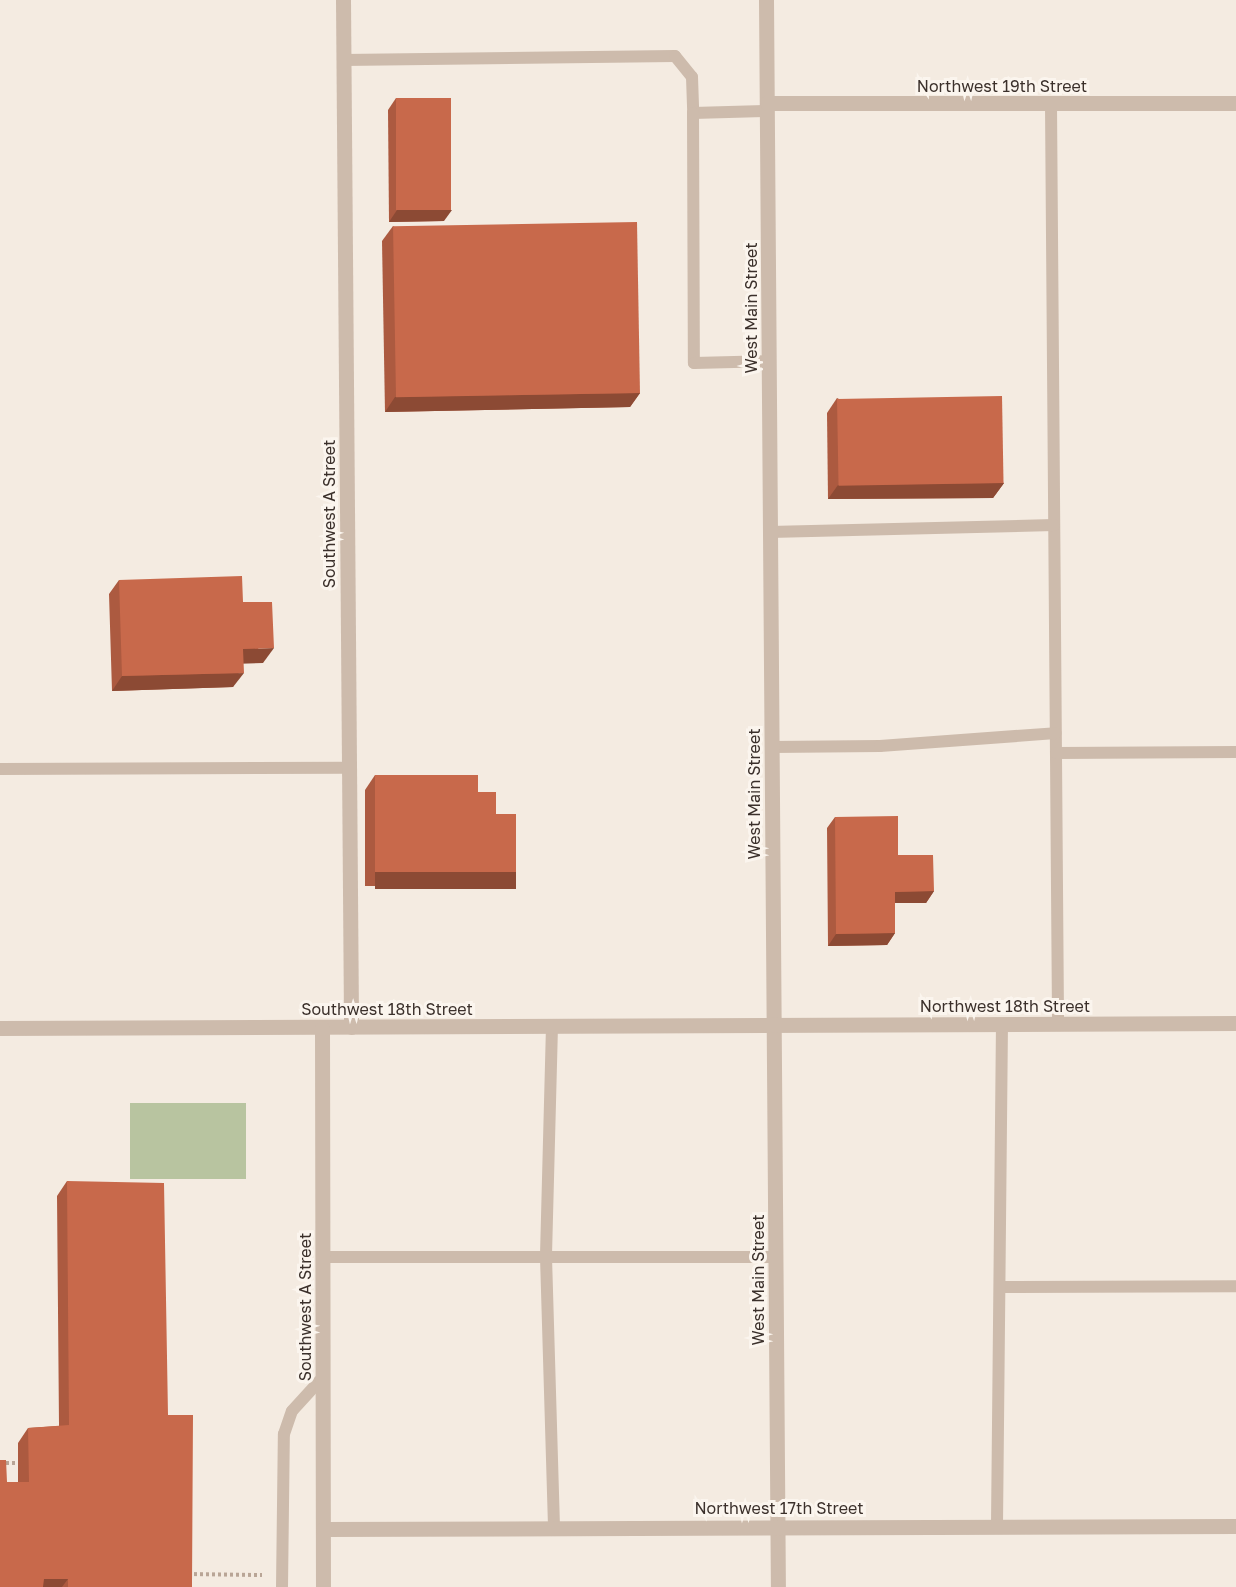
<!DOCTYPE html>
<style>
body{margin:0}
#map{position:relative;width:1236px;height:1587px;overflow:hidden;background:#f4ebe1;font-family:"Golos Text",sans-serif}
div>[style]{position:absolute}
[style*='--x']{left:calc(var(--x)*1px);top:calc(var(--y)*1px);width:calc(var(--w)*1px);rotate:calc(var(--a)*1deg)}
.green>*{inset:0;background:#b8c4a0;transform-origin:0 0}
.path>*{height:4px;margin-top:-2px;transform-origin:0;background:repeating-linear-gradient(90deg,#b9a596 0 3px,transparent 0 6px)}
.service>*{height:12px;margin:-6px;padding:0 6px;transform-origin:6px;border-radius:6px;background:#cdbbac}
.minor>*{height:15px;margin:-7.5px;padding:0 7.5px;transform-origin:7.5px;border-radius:7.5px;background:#cdbbac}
.wall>*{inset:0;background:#ac5a40}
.shaded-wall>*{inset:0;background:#8c4a34;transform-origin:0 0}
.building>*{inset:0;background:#c8694b;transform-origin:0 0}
span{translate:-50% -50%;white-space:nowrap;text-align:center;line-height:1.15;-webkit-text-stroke:6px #fbf5ee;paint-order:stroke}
.street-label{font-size:16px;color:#3b302b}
</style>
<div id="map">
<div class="green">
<div style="left:130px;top:1103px;width:116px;height:76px"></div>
</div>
<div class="path">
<div style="--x:0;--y:1463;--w:18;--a:0"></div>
<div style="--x:188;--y:1574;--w:74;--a:0.8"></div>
</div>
<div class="service">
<div style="--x:343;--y:60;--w:332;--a:-0.7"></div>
<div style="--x:675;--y:56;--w:27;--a:51"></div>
<div style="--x:692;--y:77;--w:36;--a:88"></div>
<div style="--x:1051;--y:105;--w:919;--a:89.56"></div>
<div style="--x:767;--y:111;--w:74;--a:178.5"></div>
<div style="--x:693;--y:113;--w:250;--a:89.8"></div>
<div style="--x:694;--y:363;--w:75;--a:-1.5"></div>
<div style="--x:770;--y:532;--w:284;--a:-1.4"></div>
<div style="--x:772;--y:747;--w:108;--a:-0.5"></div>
<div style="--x:880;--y:746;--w:176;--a:-4.2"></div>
<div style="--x:1056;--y:753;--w:180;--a:-0.3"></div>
<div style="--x:0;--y:769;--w:349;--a:-0.2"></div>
<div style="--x:552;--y:1026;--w:231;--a:91.5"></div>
<div style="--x:546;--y:1257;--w:269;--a:88.3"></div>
<div style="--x:323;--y:1257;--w:453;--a:0"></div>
<div style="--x:1000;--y:1287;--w:236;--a:-0.2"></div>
<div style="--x:997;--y:1525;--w:501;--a:-89.43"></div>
<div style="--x:282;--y:1587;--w:153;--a:-89.3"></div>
<div style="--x:284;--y:1434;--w:24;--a:-71"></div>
<div style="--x:292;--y:1411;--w:46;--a:-47.6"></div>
</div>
<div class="minor">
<div style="--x:343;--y:0;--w:1027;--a:89.55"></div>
<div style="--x:766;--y:0;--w:1587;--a:89.57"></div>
<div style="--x:767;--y:103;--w:469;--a:0"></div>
<div style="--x:0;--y:1028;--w:1236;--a:-0.23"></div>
<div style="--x:322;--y:1028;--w:559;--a:89.9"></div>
<div style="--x:323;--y:1529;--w:913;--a:-0.19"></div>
</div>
<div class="wall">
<div style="clip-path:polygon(396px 98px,444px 221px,389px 222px,388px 110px)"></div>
<div style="clip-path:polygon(393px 226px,640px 393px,630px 407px,385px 412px,382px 241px)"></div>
<div style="clip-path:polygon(837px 398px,1004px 483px,993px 498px,828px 499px,827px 413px)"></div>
<div style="clip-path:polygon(119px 580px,243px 602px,263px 663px,243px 663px,233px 687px,112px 691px,109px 594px)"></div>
<div style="clip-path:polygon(375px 775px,478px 792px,496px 814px,516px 872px,506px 886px,365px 886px,365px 790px)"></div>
<div style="clip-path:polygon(835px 817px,898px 855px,934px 891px,926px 903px,895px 903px,895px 933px,887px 945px,828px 946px,827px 828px)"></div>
<div style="clip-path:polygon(67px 1181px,168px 1415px,192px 1587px,0 1587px,7px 1482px,18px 1482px,18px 1443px,28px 1428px,59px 1426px,57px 1196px)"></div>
</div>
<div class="shaded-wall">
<div style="clip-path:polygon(397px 210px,452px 210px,444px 221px,389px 222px)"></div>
<div style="clip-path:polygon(640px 393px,630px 407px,385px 412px,395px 397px)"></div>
<div style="clip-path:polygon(1004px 483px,993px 498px,828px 499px,838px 485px)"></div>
<div style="clip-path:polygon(274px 648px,263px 663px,233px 664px,243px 649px)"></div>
<div style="clip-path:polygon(244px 673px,233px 687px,112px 691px,122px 676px)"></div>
<div style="left:375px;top:872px;width:141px;height:17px"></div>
<div style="clip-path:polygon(934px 891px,926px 903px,887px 903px,895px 892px)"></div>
<div style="clip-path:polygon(895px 933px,887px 945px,828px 946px,836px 934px)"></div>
<div style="clip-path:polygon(44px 1579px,68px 1579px,62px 1587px,38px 1587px)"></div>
</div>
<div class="building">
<div style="left:396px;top:98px;width:55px;height:112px"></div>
<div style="left:637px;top:222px;width:171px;height:244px;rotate:89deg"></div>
<div style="left:1002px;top:396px;width:87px;height:165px;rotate:89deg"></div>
<div style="clip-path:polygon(242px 576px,243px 602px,272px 602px,274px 648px,243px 649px,244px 673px,122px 676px,119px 580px)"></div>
<div style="clip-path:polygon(375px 775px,478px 775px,478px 792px,496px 792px,496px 814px,516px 814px,516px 872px,375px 872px)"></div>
<div style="clip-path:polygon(898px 816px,898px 855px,933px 855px,934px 891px,895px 892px,895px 933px,836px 934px,835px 817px)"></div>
<div style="clip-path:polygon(67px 1181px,164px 1183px,168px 1415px,193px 1415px,192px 1587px,68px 1587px,68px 1579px,44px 1579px,43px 1587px,0 1587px,0 1460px,6px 1460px,7px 1482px,29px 1482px,28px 1428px,69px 1425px)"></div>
</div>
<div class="street-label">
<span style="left:1002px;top:86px">Northwest 19th Street</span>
<span style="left:751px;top:308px;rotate:-90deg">West Main Street</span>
<span style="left:329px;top:514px;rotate:-90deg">Southwest A Street</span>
<span style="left:754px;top:794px;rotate:-90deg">West Main Street</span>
<span style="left:1005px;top:1006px">Northwest 18th Street</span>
<span style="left:387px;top:1009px">Southwest 18th Street</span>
<span style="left:758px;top:1280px;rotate:-90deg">West Main Street</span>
<span style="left:305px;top:1307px;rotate:-90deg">Southwest A Street</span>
<span style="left:779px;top:1508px">Northwest 17th Street</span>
</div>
</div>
